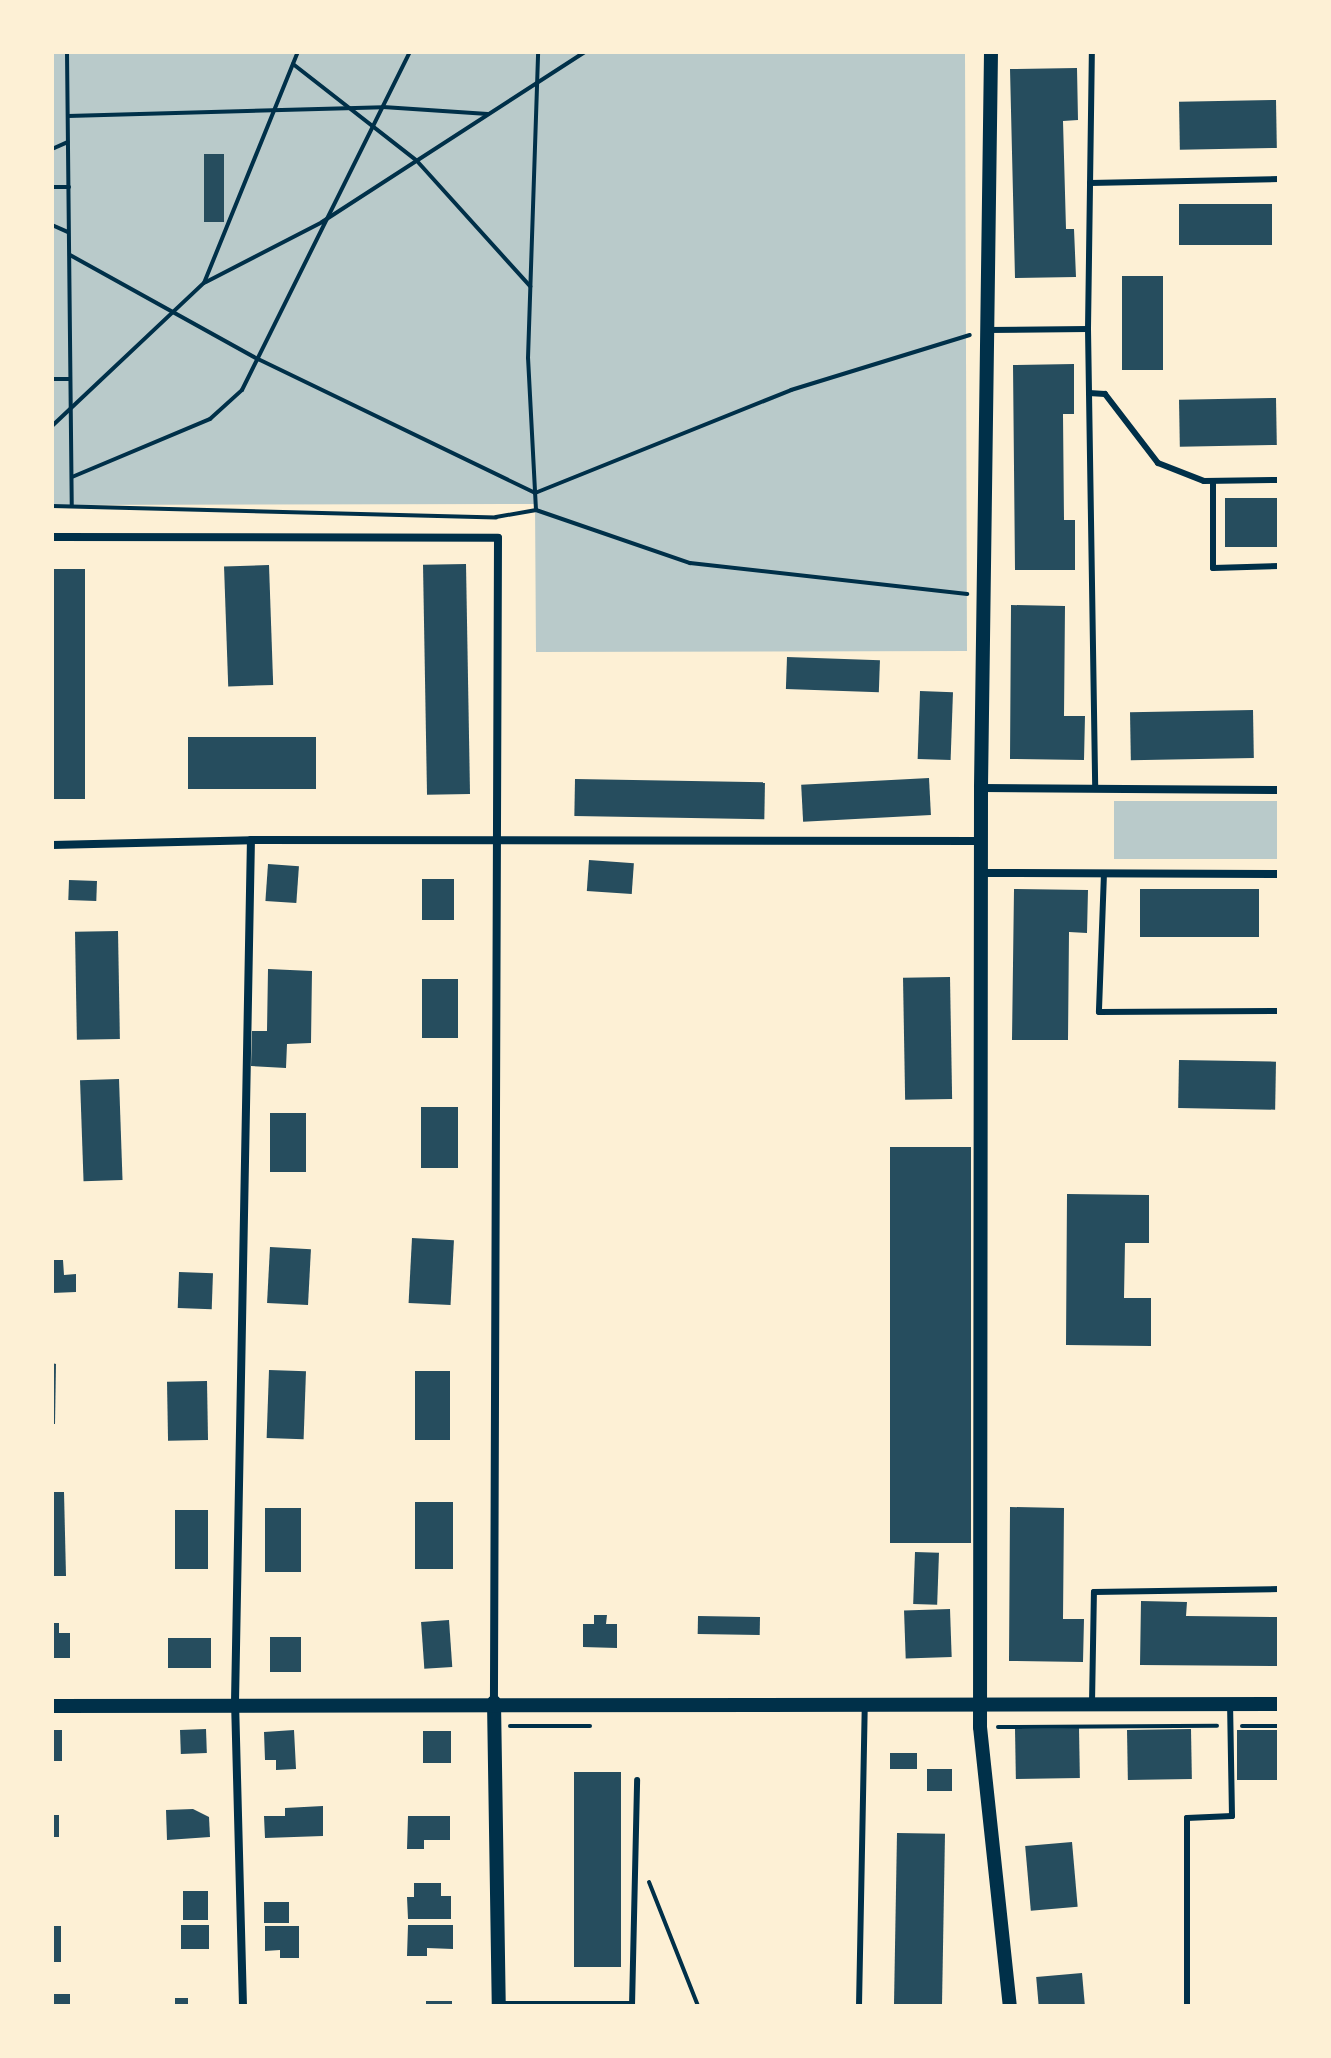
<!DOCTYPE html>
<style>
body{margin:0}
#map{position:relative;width:1331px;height:2058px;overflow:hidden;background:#fdf0d5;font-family:Arial,sans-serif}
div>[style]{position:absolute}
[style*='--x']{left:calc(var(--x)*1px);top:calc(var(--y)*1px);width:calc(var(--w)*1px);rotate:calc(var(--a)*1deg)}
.green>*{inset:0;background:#b9caca;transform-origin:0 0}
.building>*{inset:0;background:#264d5e;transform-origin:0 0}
.path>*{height:4px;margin:-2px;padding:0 2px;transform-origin:2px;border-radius:2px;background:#003049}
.service>*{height:6px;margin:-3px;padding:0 3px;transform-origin:3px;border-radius:3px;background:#003049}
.minor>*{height:8px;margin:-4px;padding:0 4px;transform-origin:4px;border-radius:4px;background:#003049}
.tertiary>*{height:14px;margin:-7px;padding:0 7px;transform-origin:7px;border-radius:7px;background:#003049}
span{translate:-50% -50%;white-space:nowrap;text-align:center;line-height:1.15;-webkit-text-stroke:8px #fdf0d5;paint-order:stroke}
.frame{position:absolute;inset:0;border:54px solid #fdf0d5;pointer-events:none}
</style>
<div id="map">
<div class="green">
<div style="clip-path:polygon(52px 52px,965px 52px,967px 651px,536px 652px,535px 504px,52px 505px)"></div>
<div style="left:1114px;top:801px;width:165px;height:58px"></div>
</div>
<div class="building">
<div style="clip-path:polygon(1077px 68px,1078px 120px,1063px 121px,1066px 229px,1074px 229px,1076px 277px,1015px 278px,1010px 69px)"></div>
<div style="left:1276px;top:100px;width:48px;height:97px;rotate:89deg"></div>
<div style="left:204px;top:154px;width:20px;height:68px"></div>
<div style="left:1179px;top:204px;width:93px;height:41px"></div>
<div style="left:1122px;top:276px;width:41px;height:94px"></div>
<div style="clip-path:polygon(1074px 364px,1074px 414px,1063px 414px,1064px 520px,1075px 520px,1075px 570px,1015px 570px,1013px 365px)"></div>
<div style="left:1276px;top:398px;width:47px;height:97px;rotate:89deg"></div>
<div style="left:1225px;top:498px;width:54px;height:49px"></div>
<div style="left:466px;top:564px;width:230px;height:43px;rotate:89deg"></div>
<div style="left:269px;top:565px;width:120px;height:45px;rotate:88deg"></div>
<div style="left:52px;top:569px;width:33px;height:230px"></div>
<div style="clip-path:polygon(1011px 605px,1065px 606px,1064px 716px,1085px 716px,1084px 760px,1010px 759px)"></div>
<div style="left:787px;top:657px;width:93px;height:32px;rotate:2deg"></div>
<div style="left:920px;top:691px;width:33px;height:68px;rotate:2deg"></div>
<div style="left:1253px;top:710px;width:48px;height:123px;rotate:89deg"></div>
<div style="left:188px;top:737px;width:128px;height:52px"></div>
<div style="left:929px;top:778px;width:37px;height:128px;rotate:87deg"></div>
<div style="left:575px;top:779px;width:190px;height:37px;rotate:1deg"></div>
<div style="left:589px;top:860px;width:45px;height:31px;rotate:4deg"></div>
<div style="left:268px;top:864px;width:31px;height:37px;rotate:4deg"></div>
<div style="left:422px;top:879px;width:32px;height:41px"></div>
<div style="left:69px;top:880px;width:28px;height:20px;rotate:2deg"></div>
<div style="clip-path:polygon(1014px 889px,1088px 890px,1087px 933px,1069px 932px,1068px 1040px,1012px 1040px)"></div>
<div style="left:1140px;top:889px;width:119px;height:48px"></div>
<div style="left:118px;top:931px;width:108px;height:43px;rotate:89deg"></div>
<div style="clip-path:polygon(268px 969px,312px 971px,311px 1043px,287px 1044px,286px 1068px,251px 1066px,252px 1031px,267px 1031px)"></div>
<div style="left:950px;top:977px;width:122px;height:47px;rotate:89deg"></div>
<div style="left:422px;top:979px;width:36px;height:59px"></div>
<div style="left:1179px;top:1060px;width:97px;height:48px;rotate:1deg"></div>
<div style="left:119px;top:1079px;width:101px;height:39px;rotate:88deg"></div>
<div style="left:421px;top:1107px;width:37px;height:61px"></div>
<div style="left:270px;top:1113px;width:36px;height:59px"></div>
<div style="left:971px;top:1147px;width:396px;height:81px;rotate:90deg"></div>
<div style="clip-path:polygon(1067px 1194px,1149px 1195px,1149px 1243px,1125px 1243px,1124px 1298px,1151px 1298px,1151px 1346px,1066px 1345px)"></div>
<div style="left:412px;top:1238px;width:42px;height:65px;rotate:3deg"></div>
<div style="left:270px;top:1247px;width:41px;height:56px;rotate:3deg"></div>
<div style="clip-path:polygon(52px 1260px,63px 1260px,64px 1275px,76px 1274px,76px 1292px,52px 1293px)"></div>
<div style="left:179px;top:1272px;width:34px;height:36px;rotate:2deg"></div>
<div style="clip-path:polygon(52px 1363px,56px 1364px,55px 1424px,52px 1424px)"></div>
<div style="left:269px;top:1370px;width:37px;height:68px;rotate:2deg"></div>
<div style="left:415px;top:1371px;width:35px;height:69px"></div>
<div style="left:207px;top:1381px;width:59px;height:40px;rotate:89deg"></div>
<div style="clip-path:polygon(52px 1492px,64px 1492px,66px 1576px,52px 1576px)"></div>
<div style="left:415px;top:1502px;width:38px;height:67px"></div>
<div style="clip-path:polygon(1010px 1507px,1064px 1508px,1063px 1619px,1084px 1619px,1083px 1662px,1009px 1661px)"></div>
<div style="left:265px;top:1508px;width:36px;height:64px"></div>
<div style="left:208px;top:1510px;width:59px;height:33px;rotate:90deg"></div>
<div style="left:915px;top:1552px;width:24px;height:52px;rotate:2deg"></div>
<div style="clip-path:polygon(1141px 1601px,1187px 1602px,1186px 1616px,1279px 1617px,1279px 1666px,1140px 1665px)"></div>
<div style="left:950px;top:1609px;width:48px;height:46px;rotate:88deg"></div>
<div style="clip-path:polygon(594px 1615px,607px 1615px,606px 1624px,617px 1624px,617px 1648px,583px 1647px,583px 1624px,594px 1624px)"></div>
<div style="left:698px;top:1616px;width:62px;height:18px;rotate:1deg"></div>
<div style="left:449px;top:1620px;width:47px;height:28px;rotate:86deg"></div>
<div style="clip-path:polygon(52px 1623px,59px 1623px,59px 1633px,70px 1633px,70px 1658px,52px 1658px)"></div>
<div style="left:270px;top:1637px;width:31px;height:35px"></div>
<div style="left:168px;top:1638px;width:43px;height:30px"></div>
<div style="left:1079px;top:1728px;width:50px;height:64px;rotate:89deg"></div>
<div style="left:206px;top:1729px;width:24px;height:26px;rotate:88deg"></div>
<div style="left:1191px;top:1729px;width:50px;height:64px;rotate:89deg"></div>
<div style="left:52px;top:1730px;width:10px;height:31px"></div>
<div style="clip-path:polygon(294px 1730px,296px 1769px,276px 1770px,276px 1760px,265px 1760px,264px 1732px)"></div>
<div style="left:1279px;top:1730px;width:50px;height:42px;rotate:90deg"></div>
<div style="left:451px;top:1731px;width:32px;height:28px;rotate:90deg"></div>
<div style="left:890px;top:1753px;width:27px;height:16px"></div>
<div style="left:927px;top:1769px;width:25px;height:22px"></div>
<div style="left:574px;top:1772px;width:47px;height:195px"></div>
<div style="clip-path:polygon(323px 1806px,323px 1836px,265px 1838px,264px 1816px,285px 1816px,285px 1808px)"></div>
<div style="clip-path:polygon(193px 1809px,209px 1817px,210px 1837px,167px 1840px,166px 1810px)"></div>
<div style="left:52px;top:1815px;width:7px;height:22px"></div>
<div style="clip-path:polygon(408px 1816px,450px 1816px,450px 1840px,424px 1840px,424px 1849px,407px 1849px)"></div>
<div style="left:897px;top:1833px;width:48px;height:173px;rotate:1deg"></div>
<div style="left:1072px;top:1842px;width:65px;height:47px;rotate:85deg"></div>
<div style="clip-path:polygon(414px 1883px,441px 1883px,441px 1896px,451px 1896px,451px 1919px,408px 1919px,407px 1897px,414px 1897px)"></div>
<div style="left:183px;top:1891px;width:25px;height:29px"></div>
<div style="left:264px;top:1902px;width:25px;height:21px"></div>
<div style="left:181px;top:1925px;width:28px;height:24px"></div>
<div style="clip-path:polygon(408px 1925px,453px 1925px,453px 1949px,427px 1948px,427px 1956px,407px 1956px)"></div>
<div style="left:52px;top:1926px;width:9px;height:36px"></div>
<div style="clip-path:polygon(265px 1926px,299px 1926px,299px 1958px,280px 1958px,280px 1950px,265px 1951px)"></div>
<div style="left:1082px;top:1973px;width:33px;height:46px;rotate:85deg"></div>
<div style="left:70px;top:1994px;width:12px;height:18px;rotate:90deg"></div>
<div style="left:175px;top:1998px;width:13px;height:8px"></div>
<div style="left:426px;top:2001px;width:26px;height:5px"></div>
</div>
<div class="path">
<div style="--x:67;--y:52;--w:454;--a:89.4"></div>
<div style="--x:293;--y:64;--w:157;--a:38"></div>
<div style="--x:417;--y:161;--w:169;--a:47.9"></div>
<div style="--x:68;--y:116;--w:315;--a:-1.6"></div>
<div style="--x:383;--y:107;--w:105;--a:3.8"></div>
<div style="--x:52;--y:149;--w:17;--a:-24"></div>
<div style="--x:52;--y:187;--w:17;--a:0"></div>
<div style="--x:52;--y:225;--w:17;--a:24"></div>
<div style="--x:70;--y:255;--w:215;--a:29"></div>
<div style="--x:258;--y:359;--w:308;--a:25.8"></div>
<div style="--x:535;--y:493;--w:276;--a:-21.9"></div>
<div style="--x:791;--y:390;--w:187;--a:-17.1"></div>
<div style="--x:206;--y:282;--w:131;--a:-27.3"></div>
<div style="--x:322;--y:222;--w:313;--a:-32.9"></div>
<div style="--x:52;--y:379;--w:18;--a:0"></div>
<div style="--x:52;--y:426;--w:209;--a:-43.3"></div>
<div style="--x:204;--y:283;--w:249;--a:-67.9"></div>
<div style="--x:72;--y:477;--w:150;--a:-22.8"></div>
<div style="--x:210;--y:419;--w:43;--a:-42.2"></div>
<div style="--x:242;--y:390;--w:377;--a:-63.6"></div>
<div style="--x:52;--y:506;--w:444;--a:1.5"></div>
<div style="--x:536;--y:510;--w:163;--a:19"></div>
<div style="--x:690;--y:563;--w:279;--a:6.4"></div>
<div style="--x:496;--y:517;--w:41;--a:-9.9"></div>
<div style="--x:536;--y:510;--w:152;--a:-93"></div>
<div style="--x:528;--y:358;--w:306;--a:-88.1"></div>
<div style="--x:510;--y:1726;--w:80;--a:0"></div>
<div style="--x:1242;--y:1726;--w:37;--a:0"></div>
<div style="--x:998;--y:1727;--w:219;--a:-0.3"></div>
<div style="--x:649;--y:1882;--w:133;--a:68.4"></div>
</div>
<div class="service">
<div style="--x:1090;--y:183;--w:189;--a:-1.2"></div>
<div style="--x:1088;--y:329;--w:459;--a:89.1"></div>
<div style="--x:987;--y:330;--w:101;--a:-0.6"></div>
<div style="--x:1088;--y:329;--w:277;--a:-89.2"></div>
<div style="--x:1089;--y:393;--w:16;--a:4"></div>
<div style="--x:1105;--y:394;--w:87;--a:52.5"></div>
<div style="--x:1158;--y:463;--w:49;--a:21.4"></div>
<div style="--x:1204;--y:481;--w:75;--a:-0.8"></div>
<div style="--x:1213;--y:481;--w:87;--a:90"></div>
<div style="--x:1213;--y:568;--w:66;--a:-1.7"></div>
<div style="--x:1104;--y:873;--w:139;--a:92.1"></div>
<div style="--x:1099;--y:1012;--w:180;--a:-0.3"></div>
<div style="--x:1092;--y:1703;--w:111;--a:-89"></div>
<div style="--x:1094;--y:1592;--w:185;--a:-0.9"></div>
<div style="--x:499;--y:2004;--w:133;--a:0"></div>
<div style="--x:632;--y:2006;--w:226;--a:-88.7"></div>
<div style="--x:859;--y:2006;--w:300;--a:-88.9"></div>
<div style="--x:1187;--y:2006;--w:188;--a:-90"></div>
<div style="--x:1187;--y:1818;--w:45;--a:-2.5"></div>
<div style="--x:1232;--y:1816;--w:110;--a:-91"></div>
</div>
<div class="minor">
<div style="--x:52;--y:537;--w:446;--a:0.1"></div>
<div style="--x:498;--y:538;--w:1164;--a:90.2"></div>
<div style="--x:981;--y:788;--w:298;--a:0.4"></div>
<div style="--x:52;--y:845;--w:199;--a:-1.4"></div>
<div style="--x:251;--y:840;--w:731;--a:0.08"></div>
<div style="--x:983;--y:873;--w:296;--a:0.2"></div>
<div style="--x:243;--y:2006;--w:304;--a:-91.5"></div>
<div style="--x:235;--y:1702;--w:862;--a:-88.94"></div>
</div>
<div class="tertiary">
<div style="--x:991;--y:52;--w:736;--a:90.78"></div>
<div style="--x:981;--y:788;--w:939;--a:90.06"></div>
<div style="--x:980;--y:1727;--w:281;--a:83.9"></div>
<div style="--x:494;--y:1702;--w:304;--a:89.1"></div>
<div style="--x:52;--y:1706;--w:1227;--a:-0.09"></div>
</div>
<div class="frame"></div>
</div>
